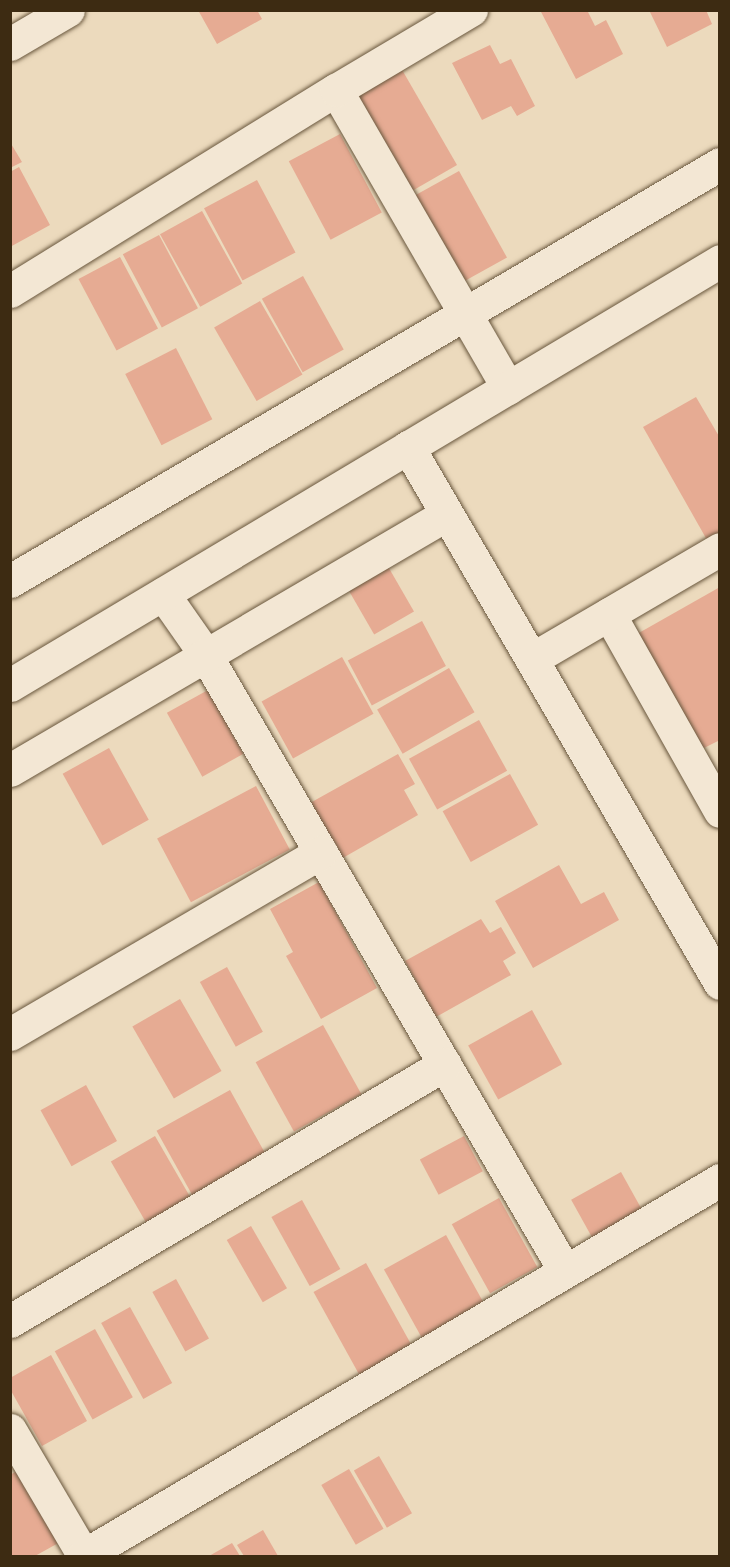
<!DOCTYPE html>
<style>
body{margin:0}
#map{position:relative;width:730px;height:1567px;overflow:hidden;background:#ecdabd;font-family:"IM FELL English",serif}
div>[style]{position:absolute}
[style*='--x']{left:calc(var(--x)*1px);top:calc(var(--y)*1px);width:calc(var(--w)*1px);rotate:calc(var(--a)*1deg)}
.building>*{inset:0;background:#e6ab93;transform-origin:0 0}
.roads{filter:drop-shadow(0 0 2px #69573d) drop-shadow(0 0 2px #69573d)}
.minor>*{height:33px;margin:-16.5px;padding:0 16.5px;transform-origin:16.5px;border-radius:16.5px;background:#f3e7d4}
span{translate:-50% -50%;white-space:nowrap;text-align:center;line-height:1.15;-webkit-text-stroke:4.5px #f3e7d4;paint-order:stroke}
.frame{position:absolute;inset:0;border:12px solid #3d2b12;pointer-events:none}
</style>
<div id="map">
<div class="building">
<div style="clip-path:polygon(198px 10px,257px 10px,262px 19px,217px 44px)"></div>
<div style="clip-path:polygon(540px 10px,587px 10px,595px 26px,606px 20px,623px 54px,576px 79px)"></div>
<div style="clip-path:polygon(649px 10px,706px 10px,712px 24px,667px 47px)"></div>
<div style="clip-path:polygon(490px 45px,500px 64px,511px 59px,535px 106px,517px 116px,511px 106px,482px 120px,452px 63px)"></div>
<div style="left:401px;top:68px;width:112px;height:53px;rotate:60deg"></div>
<div style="left:340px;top:134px;width:89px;height:58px;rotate:62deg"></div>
<div style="clip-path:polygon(10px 142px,22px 162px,10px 168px)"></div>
<div style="clip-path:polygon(19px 167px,50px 225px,10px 247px,10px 172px)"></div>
<div style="left:459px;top:171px;width:99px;height:51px;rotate:61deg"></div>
<div style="left:257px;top:180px;width:82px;height:60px;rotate:62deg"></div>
<div style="left:202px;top:211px;width:83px;height:48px;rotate:61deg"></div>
<div style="left:159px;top:235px;width:83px;height:41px;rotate:62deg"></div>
<div style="left:120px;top:257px;width:81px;height:47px;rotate:62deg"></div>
<div style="left:303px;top:276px;width:84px;height:47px;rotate:61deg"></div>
<div style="left:260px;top:301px;width:85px;height:53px;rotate:60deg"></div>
<div style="left:176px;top:348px;width:80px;height:57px;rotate:63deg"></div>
<div style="clip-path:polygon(696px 397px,720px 438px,720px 543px,711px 547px,643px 427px)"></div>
<div style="left:386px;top:563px;width:56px;height:46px;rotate:60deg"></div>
<div style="clip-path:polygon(720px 587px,720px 740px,702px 749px,637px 634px)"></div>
<div style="left:422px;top:621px;width:51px;height:84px;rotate:62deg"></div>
<div style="left:342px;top:657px;width:65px;height:92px;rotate:61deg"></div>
<div style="left:449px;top:668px;width:51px;height:83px;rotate:60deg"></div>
<div style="left:208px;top:690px;width:73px;height:47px;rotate:61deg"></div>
<div style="left:479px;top:720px;width:58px;height:80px;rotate:61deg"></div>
<div style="left:109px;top:748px;width:82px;height:53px;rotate:61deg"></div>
<div style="clip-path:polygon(398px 754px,415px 784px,404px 790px,418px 815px,341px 859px,310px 803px)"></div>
<div style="left:510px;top:774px;width:58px;height:77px;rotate:61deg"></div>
<div style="left:256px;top:786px;width:72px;height:112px;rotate:62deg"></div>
<div style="clip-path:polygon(559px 865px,581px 904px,604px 892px,619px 920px,533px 968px,495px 901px)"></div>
<div style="clip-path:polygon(319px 882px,377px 988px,321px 1019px,286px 956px,293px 952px,270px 909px)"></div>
<div style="clip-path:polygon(481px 919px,490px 933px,501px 927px,516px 953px,503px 961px,511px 975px,436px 1017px,405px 961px)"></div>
<div style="left:227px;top:967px;width:74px;height:31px;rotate:61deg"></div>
<div style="left:180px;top:999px;width:83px;height:55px;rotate:60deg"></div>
<div style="left:532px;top:1010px;width:62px;height:73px;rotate:61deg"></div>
<div style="left:323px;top:1025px;width:79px;height:77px;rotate:61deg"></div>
<div style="left:86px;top:1085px;width:64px;height:52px;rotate:61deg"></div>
<div style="left:230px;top:1090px;width:79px;height:84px;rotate:61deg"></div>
<div style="left:155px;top:1136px;width:77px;height:51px;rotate:60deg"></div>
<div style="left:464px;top:1136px;width:40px;height:50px;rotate:62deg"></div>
<div style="left:621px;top:1172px;width:47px;height:57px;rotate:61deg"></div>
<div style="left:499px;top:1198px;width:79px;height:54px;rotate:61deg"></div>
<div style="left:302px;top:1200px;width:79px;height:35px;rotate:61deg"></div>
<div style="left:251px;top:1226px;width:72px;height:28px;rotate:60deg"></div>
<div style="left:446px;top:1235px;width:83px;height:71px;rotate:61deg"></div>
<div style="left:366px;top:1263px;width:99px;height:60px;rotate:61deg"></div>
<div style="left:176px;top:1279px;width:68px;height:27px;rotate:61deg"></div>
<div style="left:130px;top:1307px;width:87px;height:33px;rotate:61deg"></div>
<div style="left:95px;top:1329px;width:78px;height:46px;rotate:61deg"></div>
<div style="clip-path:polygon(51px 1355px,87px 1421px,42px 1446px,10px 1389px,10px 1378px)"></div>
<div style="left:379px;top:1456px;width:66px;height:29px;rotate:60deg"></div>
<div style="clip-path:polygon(22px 1468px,62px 1541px,35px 1556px,10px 1556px,10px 1475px)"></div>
<div style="left:349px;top:1469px;width:69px;height:32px;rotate:60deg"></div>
<div style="clip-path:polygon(263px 1530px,278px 1556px,244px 1556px,237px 1545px)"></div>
<div style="clip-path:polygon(232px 1543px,240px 1556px,209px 1556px)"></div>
</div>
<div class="roads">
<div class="minor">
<div style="--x:10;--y:44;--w:67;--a:-30.4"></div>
<div style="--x:336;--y:90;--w:344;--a:60"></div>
<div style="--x:10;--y:291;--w:383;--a:-31.7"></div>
<div style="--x:336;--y:90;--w:157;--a:-30.7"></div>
<div style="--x:408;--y:447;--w:620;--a:59.8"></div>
<div style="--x:10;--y:581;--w:823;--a:-30.43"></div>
<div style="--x:163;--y:594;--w:73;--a:55"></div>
<div style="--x:205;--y:654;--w:714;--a:59.74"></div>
<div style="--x:609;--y:614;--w:226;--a:60.6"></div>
<div style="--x:532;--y:659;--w:218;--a:-30.3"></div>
<div style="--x:10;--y:685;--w:827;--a:-30.84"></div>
<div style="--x:10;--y:770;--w:506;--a:-30.36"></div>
<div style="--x:10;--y:1034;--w:360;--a:-30.3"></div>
<div style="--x:10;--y:1321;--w:505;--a:-30.57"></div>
<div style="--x:10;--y:1430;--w:146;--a:59.6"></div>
<div style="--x:83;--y:1556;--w:740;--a:-30.55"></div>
</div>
</div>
<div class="frame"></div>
</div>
